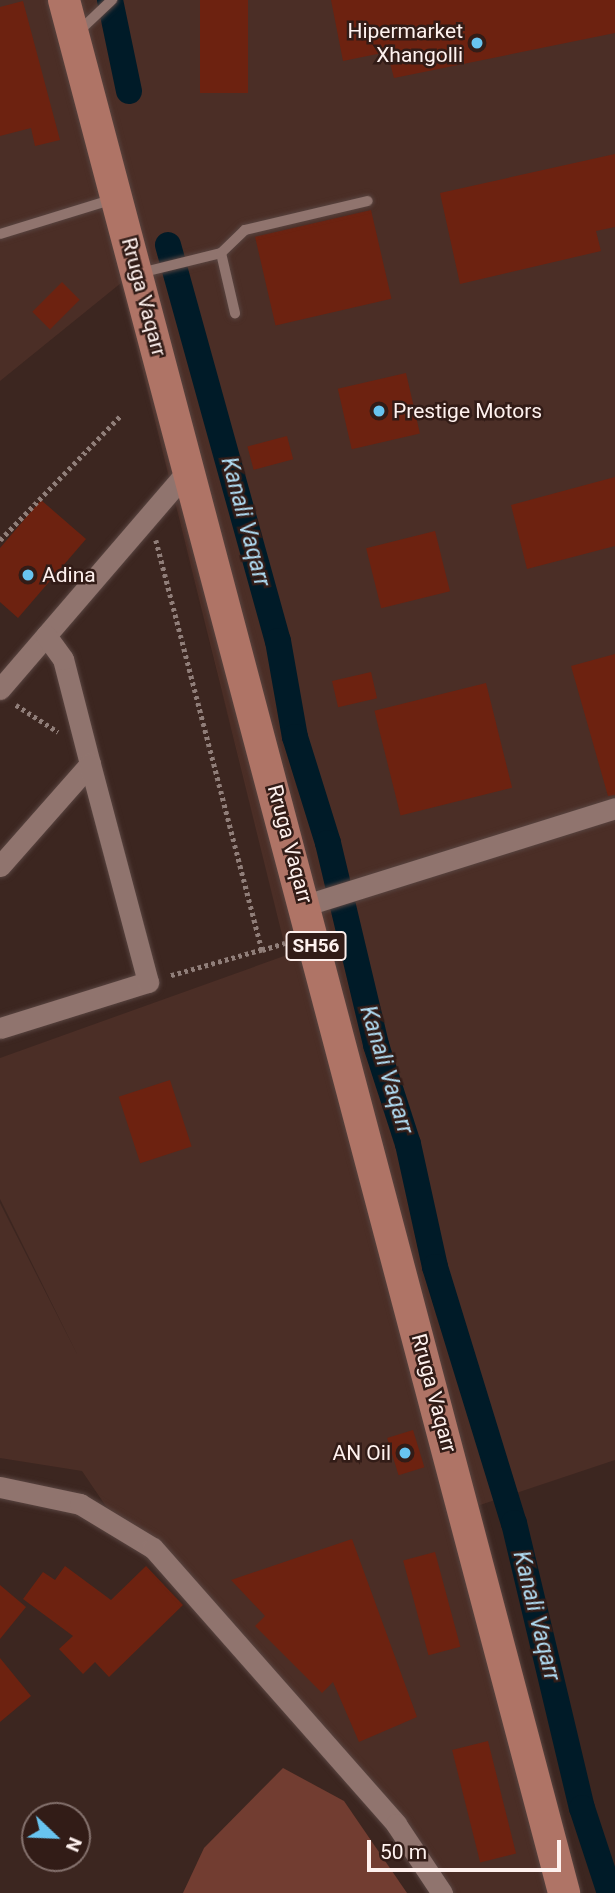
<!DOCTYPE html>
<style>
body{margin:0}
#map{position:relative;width:615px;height:1893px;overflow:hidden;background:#3c2620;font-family:Roboto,sans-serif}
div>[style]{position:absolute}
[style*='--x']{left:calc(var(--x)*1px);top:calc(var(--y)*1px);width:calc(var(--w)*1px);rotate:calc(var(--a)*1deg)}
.built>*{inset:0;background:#4b2e26}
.green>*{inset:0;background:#723d31}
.canal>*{height:26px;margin:-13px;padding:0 13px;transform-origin:13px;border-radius:13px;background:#001b28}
.building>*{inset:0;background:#6d2210;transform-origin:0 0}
.path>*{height:4.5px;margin-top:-2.25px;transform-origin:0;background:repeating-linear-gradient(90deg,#907e79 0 3.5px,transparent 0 7px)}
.roads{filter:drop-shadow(0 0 2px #584440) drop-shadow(0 0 2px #584440)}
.lane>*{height:10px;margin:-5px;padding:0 5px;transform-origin:5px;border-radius:5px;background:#90746e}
.street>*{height:21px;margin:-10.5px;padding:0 10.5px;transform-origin:10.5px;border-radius:10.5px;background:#90746e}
.primary>*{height:32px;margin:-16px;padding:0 16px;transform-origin:16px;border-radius:16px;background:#af7466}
.dots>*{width:19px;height:19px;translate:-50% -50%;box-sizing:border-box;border:4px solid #321c17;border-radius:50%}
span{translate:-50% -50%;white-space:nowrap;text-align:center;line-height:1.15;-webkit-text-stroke:5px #321c17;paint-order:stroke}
.shield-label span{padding:2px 5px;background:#321c17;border:2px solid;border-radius:5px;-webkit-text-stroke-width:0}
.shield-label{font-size:19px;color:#fef1ee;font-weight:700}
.poi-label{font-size:21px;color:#fef1ee}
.right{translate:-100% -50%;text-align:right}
.left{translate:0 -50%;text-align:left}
.street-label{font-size:21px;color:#fef1ee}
.water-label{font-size:23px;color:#b1ddf4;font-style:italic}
.north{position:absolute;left:21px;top:1802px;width:70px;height:70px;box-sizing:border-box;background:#321c17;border:2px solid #84716d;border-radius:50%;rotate:113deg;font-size:19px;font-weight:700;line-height:28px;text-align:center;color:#fef1ee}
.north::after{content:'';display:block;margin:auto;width:24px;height:32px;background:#68c4f0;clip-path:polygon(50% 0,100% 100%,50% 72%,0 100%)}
.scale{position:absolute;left:367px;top:1840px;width:194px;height:32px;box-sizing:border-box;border:4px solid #fef1ee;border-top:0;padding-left:9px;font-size:21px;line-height:24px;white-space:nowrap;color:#fef1ee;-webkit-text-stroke:5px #321c17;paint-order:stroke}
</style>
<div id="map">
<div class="built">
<div style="clip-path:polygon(0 0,615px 0,615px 1460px,477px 1506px,568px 1893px,442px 1893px,396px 1824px,116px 1521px,82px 1471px,0 1458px,0 1203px,78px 1356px,0 1199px,0 1058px,287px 955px,121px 283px,0 381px)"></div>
</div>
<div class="green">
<div style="clip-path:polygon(283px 1768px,344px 1801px,407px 1893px,183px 1893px,204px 1848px)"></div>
</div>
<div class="canal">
<div style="--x:110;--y:0;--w:93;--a:78.2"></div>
<div style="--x:168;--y:245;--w:411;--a:74.5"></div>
<div style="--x:278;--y:641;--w:97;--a:80"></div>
<div style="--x:295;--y:737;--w:111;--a:72.7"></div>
<div style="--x:328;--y:843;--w:208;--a:76.6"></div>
<div style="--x:376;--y:1045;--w:104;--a:72.1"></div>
<div style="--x:408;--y:1144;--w:126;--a:77.6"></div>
<div style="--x:435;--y:1267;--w:268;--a:72.9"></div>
<div style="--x:514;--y:1523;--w:293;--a:76.6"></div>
<div style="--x:582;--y:1808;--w:89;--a:71.8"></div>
</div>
<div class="building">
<div style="left:200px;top:0;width:48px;height:93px"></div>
<div style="clip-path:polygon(331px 0,615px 0,615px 33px,394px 78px,387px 52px,343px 61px)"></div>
<div style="clip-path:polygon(23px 1px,60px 140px,35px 146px,31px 128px,0 136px,0 7px)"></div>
<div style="clip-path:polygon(615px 154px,615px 227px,596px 231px,601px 251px,460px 284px,440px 193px)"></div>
<div style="left:371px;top:210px;width:91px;height:119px;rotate:77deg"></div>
<div style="left:62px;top:282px;width:25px;height:42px;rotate:45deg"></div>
<div style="left:406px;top:373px;width:62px;height:70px;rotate:77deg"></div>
<div style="left:287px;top:436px;width:24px;height:41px;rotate:75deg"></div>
<div style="clip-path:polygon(615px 477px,615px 546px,527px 569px,511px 505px)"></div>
<div style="clip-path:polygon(41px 500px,86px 539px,18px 618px,0 602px,0 548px)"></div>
<div style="left:435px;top:531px;width:62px;height:71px;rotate:76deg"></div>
<div style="clip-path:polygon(615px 654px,615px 795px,608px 796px,571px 666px)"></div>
<div style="left:371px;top:672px;width:27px;height:40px;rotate:77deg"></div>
<div style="left:486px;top:683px;width:108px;height:115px;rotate:76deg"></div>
<div style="left:170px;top:1080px;width:70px;height:54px;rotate:72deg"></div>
<div style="left:413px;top:1430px;width:39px;height:27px;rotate:73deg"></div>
<div style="clip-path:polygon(352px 1539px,417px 1717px,359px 1742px,333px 1682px,322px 1693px,255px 1626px,265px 1616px,231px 1580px)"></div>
<div style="left:435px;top:1552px;width:98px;height:33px;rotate:75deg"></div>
<div style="clip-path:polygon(65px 1566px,111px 1600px,146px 1566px,183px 1605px,109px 1677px,95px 1662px,83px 1674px,59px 1649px,73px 1636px,23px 1599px,43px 1572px,55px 1580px)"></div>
<div style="clip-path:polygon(0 1585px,26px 1607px,0 1639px)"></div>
<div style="clip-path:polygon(0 1658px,31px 1696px,0 1722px)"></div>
<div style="left:488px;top:1741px;width:116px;height:37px;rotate:76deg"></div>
</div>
<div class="path">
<div style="--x:0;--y:540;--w:175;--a:-45.9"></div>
<div style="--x:156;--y:540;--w:423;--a:75.5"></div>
<div style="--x:262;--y:950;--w:96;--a:164.2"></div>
<div style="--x:16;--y:705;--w:50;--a:32.7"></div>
<div style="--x:262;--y:950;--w:24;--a:-17"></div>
</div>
<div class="roads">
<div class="lane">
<div style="--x:76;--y:34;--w:50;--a:-43.4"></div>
<div style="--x:0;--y:234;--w:119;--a:-17.1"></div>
<div style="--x:221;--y:253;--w:62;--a:76.9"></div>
<div style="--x:140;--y:273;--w:83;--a:-13.9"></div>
<div style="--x:221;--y:253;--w:33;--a:-44"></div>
<div style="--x:245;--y:230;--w:126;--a:-13.3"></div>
</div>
<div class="street">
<div style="--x:0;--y:689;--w:290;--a:-49.3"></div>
<div style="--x:0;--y:866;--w:136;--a:-48.6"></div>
<div style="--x:90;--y:764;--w:108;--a:-104.4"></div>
<div style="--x:63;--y:659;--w:29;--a:-126"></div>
<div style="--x:306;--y:905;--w:324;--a:-17.4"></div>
<div style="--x:0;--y:1028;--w:155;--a:-17.3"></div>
<div style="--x:148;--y:982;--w:226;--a:-104.9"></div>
<div style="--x:0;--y:1487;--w:82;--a:12"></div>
<div style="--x:80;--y:1504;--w:85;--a:31.1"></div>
<div style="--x:153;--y:1548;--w:368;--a:48.6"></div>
<div style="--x:396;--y:1824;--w:83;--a:56.3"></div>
</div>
<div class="primary">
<div style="--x:64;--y:0;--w:1958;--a:75.2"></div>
</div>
</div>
<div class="dots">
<div style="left:477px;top:43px;background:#68c4f0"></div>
<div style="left:379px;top:411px;background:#68c4f0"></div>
<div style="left:28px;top:575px;background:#68c4f0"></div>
<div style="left:405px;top:1453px;background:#68c4f0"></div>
</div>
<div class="shield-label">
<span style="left:316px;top:946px">SH56</span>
</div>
<div class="poi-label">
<span class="right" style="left:463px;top:43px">Hipermarket<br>Xhangolli</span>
<span class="left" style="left:393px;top:411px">Prestige Motors</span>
<span class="left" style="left:42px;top:575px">Adina</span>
<span class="right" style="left:391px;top:1453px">AN Oil</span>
</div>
<div class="street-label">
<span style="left:144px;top:297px;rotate:75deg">Rruga Vaqarr</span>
<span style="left:290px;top:844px;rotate:75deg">Rruga Vaqarr</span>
<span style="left:434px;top:1393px;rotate:75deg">Rruga Vaqarr</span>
</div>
<div class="water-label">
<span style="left:245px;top:522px;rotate:75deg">Kanali Vaqarr</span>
<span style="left:386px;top:1070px;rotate:73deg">Kanali Vaqarr</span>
<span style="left:536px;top:1616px;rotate:76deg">Kanali Vaqarr</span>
</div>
<div class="north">N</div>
<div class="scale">50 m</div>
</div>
